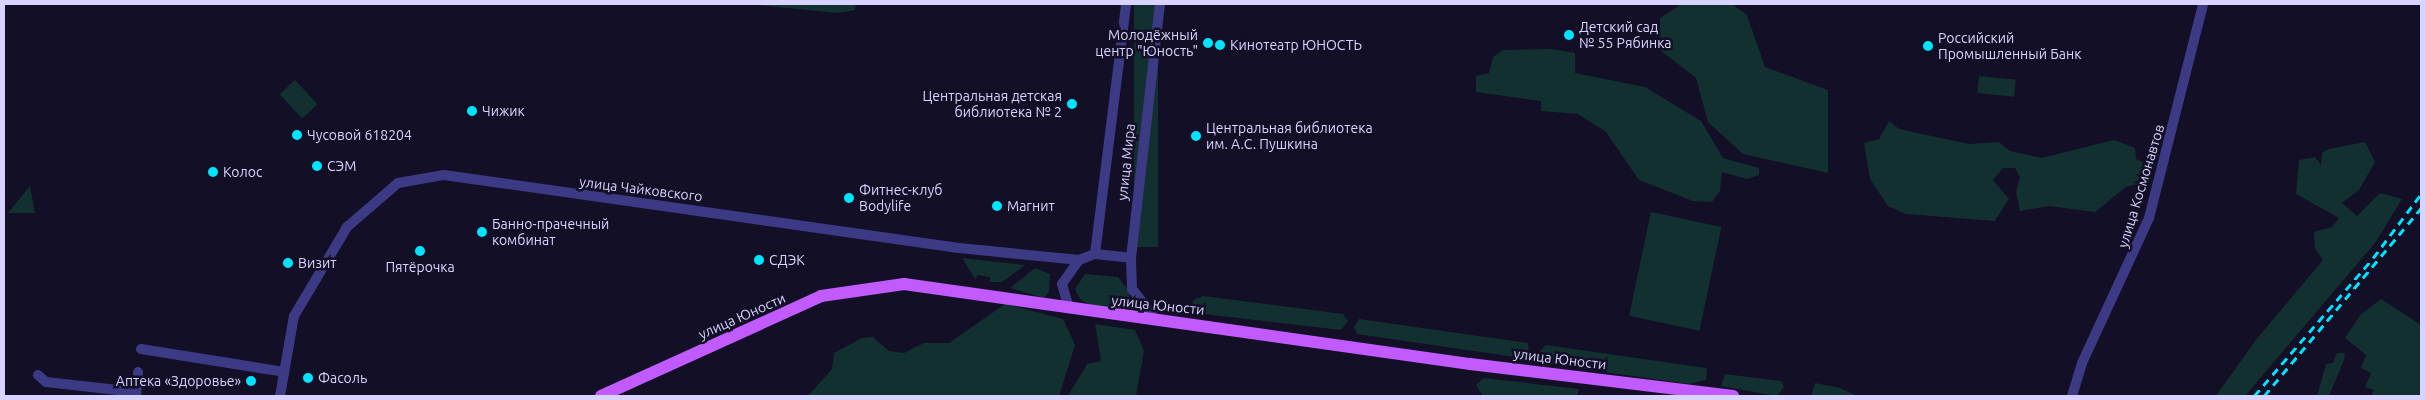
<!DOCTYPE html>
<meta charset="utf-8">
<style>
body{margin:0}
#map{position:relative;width:2425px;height:400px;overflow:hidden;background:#130f26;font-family:Ubuntu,sans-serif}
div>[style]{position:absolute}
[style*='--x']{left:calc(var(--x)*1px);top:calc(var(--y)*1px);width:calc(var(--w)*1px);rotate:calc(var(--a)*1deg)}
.green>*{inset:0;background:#12302f;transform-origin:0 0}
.minor>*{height:10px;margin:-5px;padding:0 5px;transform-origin:5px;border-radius:5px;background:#3d3a85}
.major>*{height:12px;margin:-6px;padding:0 6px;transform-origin:6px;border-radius:6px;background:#c25bff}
.rail>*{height:2.5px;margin-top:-1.25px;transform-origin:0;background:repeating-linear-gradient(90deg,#00e5ff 0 8px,transparent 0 14px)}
.dots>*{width:14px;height:14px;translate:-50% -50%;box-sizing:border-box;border:2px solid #130f26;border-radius:50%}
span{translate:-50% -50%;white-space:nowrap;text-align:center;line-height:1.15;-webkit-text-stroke:5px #130f26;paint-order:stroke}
.poi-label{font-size:14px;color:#d9d4ff}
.left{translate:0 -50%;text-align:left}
.right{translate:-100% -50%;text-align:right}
.street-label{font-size:14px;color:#d9d4ff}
.frame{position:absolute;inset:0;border:5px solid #d9d4ff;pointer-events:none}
</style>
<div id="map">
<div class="green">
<div style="clip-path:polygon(747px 4px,856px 4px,855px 10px,838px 13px)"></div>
<div style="left:1134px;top:4px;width:24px;height:243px"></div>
<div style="clip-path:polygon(1681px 4px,1732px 4px,1747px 15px,1765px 67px,1828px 90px,1828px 173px,1743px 154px,1708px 122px,1696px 78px,1660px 50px,1660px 18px)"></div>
<div style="clip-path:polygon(1551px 49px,1575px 53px,1575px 73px,1645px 87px,1701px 121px,1723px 158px,1759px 168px,1759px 175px,1747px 179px,1722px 172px,1720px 191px,1712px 202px,1693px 201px,1639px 180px,1606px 132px,1578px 114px,1541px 111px,1541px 101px,1476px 92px,1476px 76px,1489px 73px,1493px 57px,1503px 50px)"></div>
<div style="left:1979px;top:76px;width:37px;height:17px;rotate:6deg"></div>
<div style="left:295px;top:80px;width:33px;height:21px;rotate:47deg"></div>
<div style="clip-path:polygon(1889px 121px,1899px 129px,1969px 144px,1999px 142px,2010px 151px,2042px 158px,2114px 140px,2135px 148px,2136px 159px,2143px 162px,2138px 184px,2126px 187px,2095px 212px,2049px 206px,2020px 211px,2016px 192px,2020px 177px,2015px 168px,2003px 168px,1993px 180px,2009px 199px,1995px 221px,1906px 214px,1888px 206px,1870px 179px,1864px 143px,1879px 139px)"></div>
<div style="clip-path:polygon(2365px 142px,2375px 162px,2359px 190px,2342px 203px,2357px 216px,2380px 193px,2402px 199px,2375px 243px,2245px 396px,2216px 396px,2255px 341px,2323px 260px,2315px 248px,2314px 232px,2332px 227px,2339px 218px,2296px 194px,2299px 160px,2315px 157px,2321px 165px,2322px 153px,2329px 149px)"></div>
<div style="clip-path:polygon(30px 186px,35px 213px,8px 213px)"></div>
<div style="left:1651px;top:212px;width:72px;height:106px;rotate:12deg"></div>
<div style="clip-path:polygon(962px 258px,1025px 265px,1002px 282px,990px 282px,990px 277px,977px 275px,976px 280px)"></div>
<div style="clip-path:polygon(1035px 268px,1050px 274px,1049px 292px,1044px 298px,1010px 288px)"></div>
<div style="clip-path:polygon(1085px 274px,1118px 277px,1130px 292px,1127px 305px,1117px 310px,1091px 306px,1080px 299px,1075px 289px)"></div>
<div style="clip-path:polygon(1203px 296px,1343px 314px,1348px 321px,1341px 330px,1204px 314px,1192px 308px,1193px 300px)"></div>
<div style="clip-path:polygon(2381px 299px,2421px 325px,2421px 396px,2371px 396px,2374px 390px,2365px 387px,2371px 373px,2361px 368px,2366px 355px,2345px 338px,2360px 315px)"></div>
<div style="clip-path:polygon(1005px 304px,1063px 319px,1075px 345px,1059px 396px,808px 396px,832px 369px,834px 353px,862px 338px,873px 337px,889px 351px,904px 353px,924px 343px,949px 343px)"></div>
<div style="clip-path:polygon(1359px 319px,1528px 343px,1529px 353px,1522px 358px,1357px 334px,1354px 327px)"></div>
<div style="clip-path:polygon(1095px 324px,1135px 330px,1144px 351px,1136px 396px,1068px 396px,1087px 364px,1101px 361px)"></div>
<div style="clip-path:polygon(1546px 345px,1706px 368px,1707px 372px,1706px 380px,1689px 384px,1540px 363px,1540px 351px)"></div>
<div style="clip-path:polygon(2337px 353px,2345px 353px,2344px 360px,2329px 396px,2317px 396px,2326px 364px,2333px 363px)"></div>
<div style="clip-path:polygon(1725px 374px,1781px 381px,1784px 387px,1777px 396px,1721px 386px)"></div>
<div style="clip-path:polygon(1484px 378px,1579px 389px,1577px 396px,1482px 395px,1476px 385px)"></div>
<div style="clip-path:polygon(1815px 383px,1840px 388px,1857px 396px,1811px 396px)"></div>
</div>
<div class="minor">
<div style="--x:1095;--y:254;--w:252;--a:-82.9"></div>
<div style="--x:1068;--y:305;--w:22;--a:-106"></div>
<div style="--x:1062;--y:284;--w:29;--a:-55"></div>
<div style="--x:1154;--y:317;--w:36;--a:-128"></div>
<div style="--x:1132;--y:289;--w:31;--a:-92"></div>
<div style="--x:1131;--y:258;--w:256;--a:-83.5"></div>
<div style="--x:141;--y:349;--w:145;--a:9.1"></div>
<div style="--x:38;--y:375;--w:11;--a:41"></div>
<div style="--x:46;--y:382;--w:90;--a:6.4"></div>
<div style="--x:136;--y:396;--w:24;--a:-85"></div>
<div style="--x:280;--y:396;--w:81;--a:-80.1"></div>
<div style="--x:294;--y:316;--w:104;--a:-59.2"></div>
<div style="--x:347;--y:227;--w:67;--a:-40.8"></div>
<div style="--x:398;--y:183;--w:47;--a:-9.9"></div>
<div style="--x:444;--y:175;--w:520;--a:8.07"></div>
<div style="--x:959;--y:248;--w:121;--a:5.7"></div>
<div style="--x:1079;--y:260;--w:17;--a:-21"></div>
<div style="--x:1095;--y:254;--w:36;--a:6"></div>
<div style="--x:2072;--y:396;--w:34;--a:-73"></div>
<div style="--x:2082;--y:363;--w:160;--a:-65.2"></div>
<div style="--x:2149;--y:218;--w:221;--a:-75.8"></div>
</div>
<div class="major">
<div style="--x:601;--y:396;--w:242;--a:-24.4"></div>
<div style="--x:821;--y:296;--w:84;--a:-8.2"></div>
<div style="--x:904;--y:284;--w:572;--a:8.05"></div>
<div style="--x:1470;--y:364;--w:265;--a:6.9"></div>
</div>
<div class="rail">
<div style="--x:2254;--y:396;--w:182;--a:-49.2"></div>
<div style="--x:2373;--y:258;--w:80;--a:-53.1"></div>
<div style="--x:2264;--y:396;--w:245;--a:-50.1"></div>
</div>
<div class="dots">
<div style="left:1569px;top:35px;background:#00e5ff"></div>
<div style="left:1208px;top:43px;background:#00e5ff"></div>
<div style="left:1220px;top:45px;background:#00e5ff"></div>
<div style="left:1928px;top:46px;background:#00e5ff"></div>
<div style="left:1072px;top:104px;background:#00e5ff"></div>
<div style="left:472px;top:111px;background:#00e5ff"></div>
<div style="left:297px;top:135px;background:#00e5ff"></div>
<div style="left:1196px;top:136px;background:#00e5ff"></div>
<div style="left:317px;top:166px;background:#00e5ff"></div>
<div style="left:213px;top:172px;background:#00e5ff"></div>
<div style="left:849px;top:198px;background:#00e5ff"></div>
<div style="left:997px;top:206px;background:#00e5ff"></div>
<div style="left:482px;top:232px;background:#00e5ff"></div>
<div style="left:420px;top:251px;background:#00e5ff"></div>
<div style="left:759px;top:260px;background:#00e5ff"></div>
<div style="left:288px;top:263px;background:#00e5ff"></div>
<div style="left:308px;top:378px;background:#00e5ff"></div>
<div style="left:251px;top:381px;background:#00e5ff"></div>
</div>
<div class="poi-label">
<span class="left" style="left:1579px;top:35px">Детский сад<br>№ 55 Рябинка</span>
<span class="right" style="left:1198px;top:43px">Молодёжный<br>центр "Юность"</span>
<span class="left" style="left:1938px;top:46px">Российский<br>Промышленный Банк</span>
<span class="left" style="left:1230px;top:45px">Кинотеатр ЮНОСТЬ</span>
<span class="right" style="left:1062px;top:104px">Центральная детская<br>библиотека № 2</span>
<span class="left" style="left:482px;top:111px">Чижик</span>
<span class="left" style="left:1206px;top:136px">Центральная библиотека<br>им. А.С. Пушкина</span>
<span class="left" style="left:307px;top:135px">Чусовой 618204</span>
<span class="left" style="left:327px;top:166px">СЭМ</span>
<span class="left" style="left:223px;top:172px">Колос</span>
<span class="left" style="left:859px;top:198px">Фитнес-клуб<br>Bodylife</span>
<span class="left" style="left:1007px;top:206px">Магнит</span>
<span class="left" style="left:492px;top:232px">Банно-прачечный<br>комбинат</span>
<span class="left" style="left:769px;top:260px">СДЭК</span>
<span class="left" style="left:298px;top:263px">Визит</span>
<span style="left:420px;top:267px">Пятёрочка</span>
<span class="left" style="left:318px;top:378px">Фасоль</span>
<span class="right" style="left:241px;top:381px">Аптека «Здоровье»</span>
</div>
<div class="street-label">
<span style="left:1126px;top:162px;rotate:-84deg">улица Мира</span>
<span style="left:2141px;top:186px;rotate:-73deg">улица Космонавтов</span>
<span style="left:641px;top:189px;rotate:7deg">улица Чайковского</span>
<span style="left:1158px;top:305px;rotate:6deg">улица Юности</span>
<span style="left:742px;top:316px;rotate:-24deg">улица Юности</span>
<span style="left:1560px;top:359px;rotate:7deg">улица Юности</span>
</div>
<div class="frame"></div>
</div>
